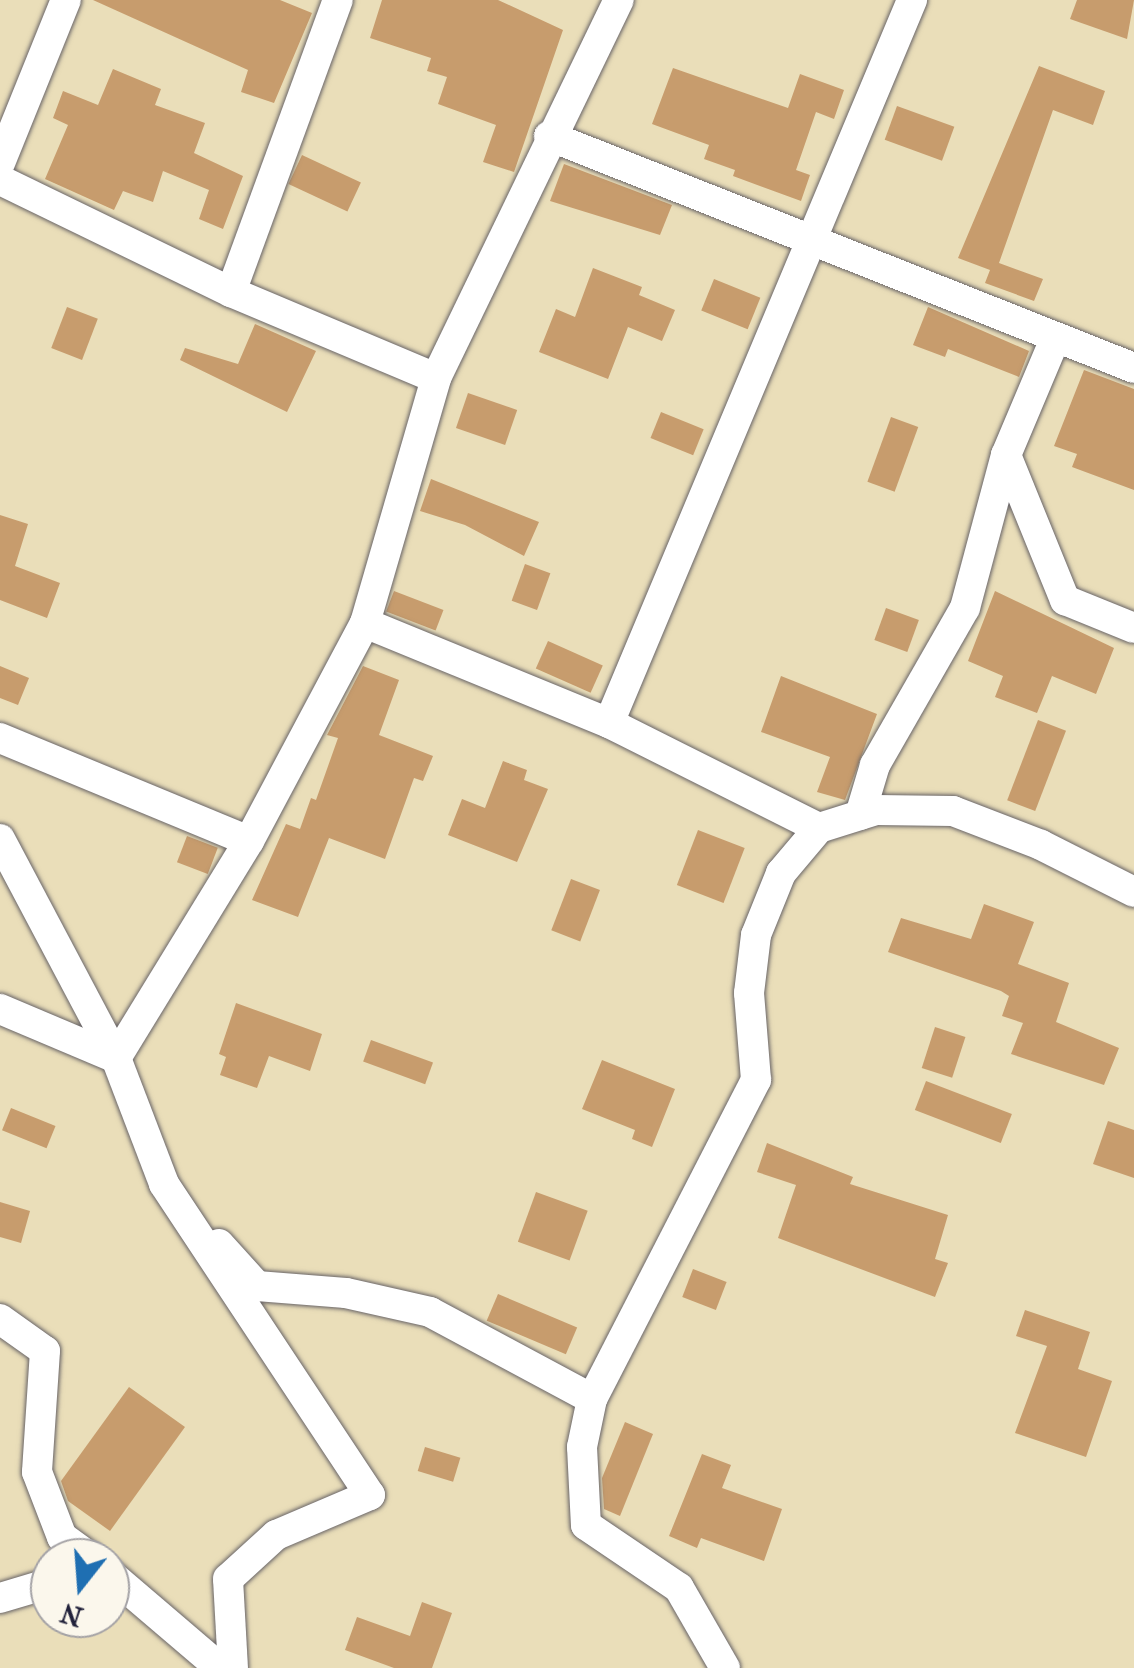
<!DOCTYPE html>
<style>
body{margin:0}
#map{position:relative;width:1134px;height:1668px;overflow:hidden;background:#eadeb9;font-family:"IM FELL French Canon",serif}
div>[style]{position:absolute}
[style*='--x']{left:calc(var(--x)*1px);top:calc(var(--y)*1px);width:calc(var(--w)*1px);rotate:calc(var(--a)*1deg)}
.building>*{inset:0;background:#c79c6d;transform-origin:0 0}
.roads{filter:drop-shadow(0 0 2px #686467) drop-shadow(0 0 2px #686467)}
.minor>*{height:30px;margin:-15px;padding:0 15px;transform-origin:15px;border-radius:15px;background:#fff}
span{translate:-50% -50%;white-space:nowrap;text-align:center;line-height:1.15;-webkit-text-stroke:9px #fbf7ec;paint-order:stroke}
.north{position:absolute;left:30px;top:1538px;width:100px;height:100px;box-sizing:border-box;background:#fbf7ec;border:2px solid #a4a2a5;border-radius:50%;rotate:197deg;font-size:28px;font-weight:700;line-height:40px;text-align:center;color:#22223b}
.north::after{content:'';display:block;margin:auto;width:35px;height:45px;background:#1f6fb2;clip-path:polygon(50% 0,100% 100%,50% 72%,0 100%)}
</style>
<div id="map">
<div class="building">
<div style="clip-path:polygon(93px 0,280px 0,312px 13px,274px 103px,241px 92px,248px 70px)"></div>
<div style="clip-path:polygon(382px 0,498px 0,563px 30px,514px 172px,483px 162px,496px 125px,438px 104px,447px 77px,427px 71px,431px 58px,370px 38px)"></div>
<div style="clip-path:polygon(1077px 0,1134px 0,1127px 39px,1070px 19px)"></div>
<div style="clip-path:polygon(1039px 66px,1105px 91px,1093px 125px,1053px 110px,999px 263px,1043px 279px,1034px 301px,985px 283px,990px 270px,958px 258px)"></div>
<div style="clip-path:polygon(673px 68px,788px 108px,800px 74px,844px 90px,834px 119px,816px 112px,796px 170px,810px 175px,801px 201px,733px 176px,735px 170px,704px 159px,709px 145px,652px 124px)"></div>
<div style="clip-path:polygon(113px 69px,161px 89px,155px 105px,205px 123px,194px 153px,243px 176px,223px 229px,199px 219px,209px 190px,163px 171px,153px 202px,123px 191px,114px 210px,45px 179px,68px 125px,53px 118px,63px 91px,98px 105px)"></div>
<div style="left:897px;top:106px;width:61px;height:36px;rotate:20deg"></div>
<div style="left:302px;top:155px;width:65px;height:32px;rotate:25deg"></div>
<div style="clip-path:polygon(564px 164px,672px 205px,660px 235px,550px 201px)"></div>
<div style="clip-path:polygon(593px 268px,642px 287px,639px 295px,675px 310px,662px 341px,628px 327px,608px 379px,539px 352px,556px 309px,575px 317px)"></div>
<div style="left:714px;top:279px;width:50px;height:34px;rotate:22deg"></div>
<div style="left:67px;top:307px;width:33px;height:44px;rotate:21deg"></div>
<div style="clip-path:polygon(928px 307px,1029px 351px,1019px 377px,948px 349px,945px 357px,913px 345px)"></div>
<div style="clip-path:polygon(255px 324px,316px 351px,287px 412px,180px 360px,185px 348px,238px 364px)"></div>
<div style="clip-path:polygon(1084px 370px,1134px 389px,1134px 490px,1072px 467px,1077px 454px,1054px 446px)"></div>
<div style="left:468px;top:393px;width:52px;height:37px;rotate:19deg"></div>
<div style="left:661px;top:412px;width:46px;height:28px;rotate:22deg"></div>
<div style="left:891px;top:417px;width:29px;height:69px;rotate:20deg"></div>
<div style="clip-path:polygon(431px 479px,539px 522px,524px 556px,465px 525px,420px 511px)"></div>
<div style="clip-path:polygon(0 515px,28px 524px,15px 566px,60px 583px,47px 618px,0 600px)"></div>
<div style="left:525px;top:564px;width:27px;height:39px;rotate:20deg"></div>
<div style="left:394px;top:591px;width:53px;height:22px;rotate:21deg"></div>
<div style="clip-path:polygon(995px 591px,1114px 648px,1096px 694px,1052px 676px,1037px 713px,995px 697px,1003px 676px,968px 661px)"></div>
<div style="left:886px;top:608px;width:35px;height:34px;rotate:20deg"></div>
<div style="left:548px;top:641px;width:60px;height:30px;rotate:24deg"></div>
<div style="clip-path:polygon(0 666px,29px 678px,18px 705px,0 698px)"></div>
<div style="clip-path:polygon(363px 666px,399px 680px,379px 735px,433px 756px,423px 781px,414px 778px,385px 859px,329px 838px,298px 917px,252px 900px,286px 824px,300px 829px,311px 798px,316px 800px,338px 738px,327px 735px)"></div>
<div style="clip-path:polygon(781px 676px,877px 714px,845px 800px,817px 792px,830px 757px,761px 732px)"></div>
<div style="left:1038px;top:720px;width:30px;height:86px;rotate:21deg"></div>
<div style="clip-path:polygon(503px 761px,527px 770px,524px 780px,548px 789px,517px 862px,448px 835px,462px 799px,485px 808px)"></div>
<div style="left:698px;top:830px;width:50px;height:59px;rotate:21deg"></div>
<div style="left:187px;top:836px;width:33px;height:28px;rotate:21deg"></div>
<div style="left:571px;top:879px;width:31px;height:55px;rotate:21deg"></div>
<div style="clip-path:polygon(984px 904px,1034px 922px,1018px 964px,1069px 983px,1056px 1022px,1119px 1048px,1104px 1085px,1011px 1054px,1023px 1023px,1002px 1016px,1009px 996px,1001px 991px,888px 952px,901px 918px,971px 939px)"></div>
<div style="clip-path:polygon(236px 1003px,322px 1034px,310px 1071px,269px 1056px,257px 1088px,220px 1075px,226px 1057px,219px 1054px)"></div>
<div style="left:935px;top:1027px;width:32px;height:43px;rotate:18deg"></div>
<div style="left:371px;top:1040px;width:66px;height:23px;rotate:20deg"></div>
<div style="clip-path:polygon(602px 1060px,675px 1089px,652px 1147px,632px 1139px,635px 1130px,582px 1109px)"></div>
<div style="left:926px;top:1081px;width:92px;height:31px;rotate:21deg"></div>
<div style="left:11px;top:1108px;width:48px;height:24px;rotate:22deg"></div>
<div style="clip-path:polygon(1108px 1121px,1134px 1130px,1134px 1178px,1093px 1164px)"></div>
<div style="clip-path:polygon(767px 1143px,853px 1177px,850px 1184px,948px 1215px,935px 1259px,948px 1263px,935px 1297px,778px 1238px,796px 1185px,757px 1172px)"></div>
<div style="left:536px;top:1192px;width:55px;height:53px;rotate:20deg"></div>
<div style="clip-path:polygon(0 1202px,30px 1211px,21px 1243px,0 1237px)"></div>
<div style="left:693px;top:1269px;width:36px;height:30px;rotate:21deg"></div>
<div style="left:498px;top:1294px;width:86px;height:29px;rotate:23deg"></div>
<div style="clip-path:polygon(1025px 1310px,1090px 1332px,1078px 1369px,1112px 1381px,1086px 1457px,1015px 1433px,1047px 1346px,1016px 1336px)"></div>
<div style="clip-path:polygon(129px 1387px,185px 1427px,110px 1531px,68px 1501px,61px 1481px)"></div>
<div style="clip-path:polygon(625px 1422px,653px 1434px,620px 1516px,604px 1509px,602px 1478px)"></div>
<div style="left:425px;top:1447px;width:37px;height:25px;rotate:17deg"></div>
<div style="clip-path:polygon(702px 1454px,731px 1465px,722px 1488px,782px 1509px,764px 1561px,701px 1538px,697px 1548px,669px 1536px)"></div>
<div style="clip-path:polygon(422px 1602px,452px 1613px,432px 1668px,394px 1668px,345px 1650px,357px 1617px,410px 1636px)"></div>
</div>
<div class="roads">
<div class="minor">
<div style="--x:549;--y:136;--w:629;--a:21.63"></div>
<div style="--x:0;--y:163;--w:176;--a:-68"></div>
<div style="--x:0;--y:180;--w:257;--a:25.9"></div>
<div style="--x:231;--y:292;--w:222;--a:22.8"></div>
<div style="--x:231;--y:292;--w:311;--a:-69.9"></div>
<div style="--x:1055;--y:339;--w:126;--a:112.9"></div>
<div style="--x:1006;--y:455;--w:157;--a:67.9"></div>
<div style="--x:1065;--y:600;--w:74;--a:22.1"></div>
<div style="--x:365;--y:623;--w:264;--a:22.3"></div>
<div style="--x:609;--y:723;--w:235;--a:26.6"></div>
<div style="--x:609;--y:723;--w:784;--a:-67.26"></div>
<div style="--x:0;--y:738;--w:269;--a:22.5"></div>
<div style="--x:860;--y:815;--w:52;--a:-73.3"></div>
<div style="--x:875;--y:765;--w:181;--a:-60.2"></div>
<div style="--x:965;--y:608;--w:158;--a:-75"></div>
<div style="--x:0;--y:839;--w:248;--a:62.1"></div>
<div style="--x:116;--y:1058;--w:135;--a:69.1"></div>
<div style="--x:164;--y:1184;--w:373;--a:56.5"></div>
<div style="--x:370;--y:1495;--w:102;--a:156.9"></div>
<div style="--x:276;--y:1535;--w:65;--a:137.5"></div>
<div style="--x:228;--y:1579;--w:89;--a:86.8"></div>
<div style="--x:0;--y:1009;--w:126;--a:22.9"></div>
<div style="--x:116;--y:1058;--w:255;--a:-58.5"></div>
<div style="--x:249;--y:841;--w:247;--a:-62"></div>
<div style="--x:365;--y:623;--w:255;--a:-73.8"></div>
<div style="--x:436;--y:378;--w:420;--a:-64.2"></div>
<div style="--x:219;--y:1244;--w:57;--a:47.9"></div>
<div style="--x:257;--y:1286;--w:89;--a:4.5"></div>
<div style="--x:346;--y:1293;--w:86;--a:12.7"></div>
<div style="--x:430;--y:1312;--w:184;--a:28.2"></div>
<div style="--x:592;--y:1399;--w:49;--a:101.8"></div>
<div style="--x:582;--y:1447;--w:78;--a:87.1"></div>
<div style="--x:586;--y:1525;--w:112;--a:34.1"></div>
<div style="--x:679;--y:1588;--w:92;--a:60.1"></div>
<div style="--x:0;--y:1319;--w:55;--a:35.4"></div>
<div style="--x:45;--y:1351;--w:121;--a:93.8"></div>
<div style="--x:37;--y:1472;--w:70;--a:69"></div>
<div style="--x:62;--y:1537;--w:34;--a:36"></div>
<div style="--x:592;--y:1399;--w:359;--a:-62.8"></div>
<div style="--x:756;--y:1080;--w:87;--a:-94.6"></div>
<div style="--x:749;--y:993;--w:58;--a:-83.1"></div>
<div style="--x:756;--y:935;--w:67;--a:-68"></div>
<div style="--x:781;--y:873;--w:59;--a:-49.8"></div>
<div style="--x:819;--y:828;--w:60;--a:-17.5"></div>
<div style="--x:876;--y:810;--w:77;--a:0.7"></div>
<div style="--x:953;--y:811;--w:94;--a:21.1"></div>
<div style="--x:1041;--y:845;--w:104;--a:26.8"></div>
<div style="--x:110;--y:1574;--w:145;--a:40.5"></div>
<div style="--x:0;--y:1598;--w:52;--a:-16.7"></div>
</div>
</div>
<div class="north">N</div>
</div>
